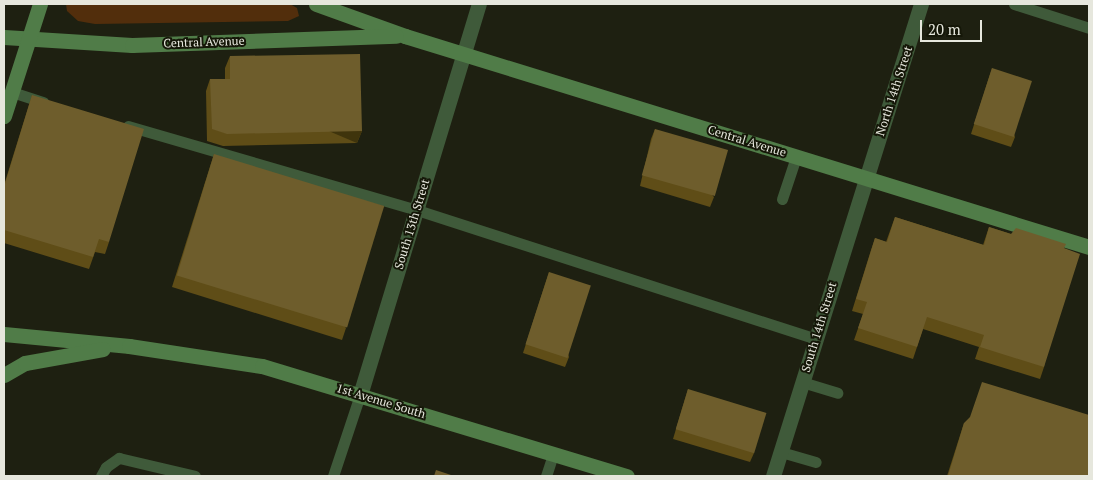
<!DOCTYPE html>
<style>
body{margin:0}
#map{position:relative;width:1093px;height:480px;overflow:hidden;background:#1e2011;font-family:"PT Serif",serif}
div>[style]{position:absolute}
[style*='--x']{left:calc(var(--x)*1px);top:calc(var(--y)*1px);width:calc(var(--w)*1px);rotate:calc(var(--a)*1deg)}
.green>*{inset:0;background:#522e0c}
.lane>*{height:11px;margin:-5.5px;padding:0 5.5px;transform-origin:5.5px;border-radius:5.5px;background:#3f5a3a}
.street>*{height:15px;margin:-7.5px;padding:0 7.5px;transform-origin:7.5px;border-radius:7.5px;background:#3f5a3a}
.secondary>*{height:15px;margin:-7.5px;padding:0 7.5px;transform-origin:7.5px;border-radius:7.5px;background:#507c48}
.wall>*{inset:0;background:#5f4d17}
.shaded-wall>*{inset:0;background:#3f340c;transform-origin:0 0}
.building>*{inset:0;background:#6e5d2c;transform-origin:0 0}
span{translate:-50% -50%;white-space:nowrap;text-align:center;line-height:1.15;-webkit-text-stroke:4px #151708;paint-order:stroke}
.street-label{font-size:12px;color:#e6e7dd}
.frame{position:absolute;inset:0;border:5px solid #e6e7dd;pointer-events:none}
.scale{position:absolute;left:920px;top:20px;width:62px;height:22px;box-sizing:border-box;border:2px solid #e6e7dd;border-top:0;padding-left:6px;font-size:15px;line-height:18px;white-space:nowrap;color:#e6e7dd;-webkit-text-stroke:4px #151708;paint-order:stroke}
</style>
<div id="map">
<div class="green">
<div style="clip-path:polygon(66px 4px,290px 4px,297px 8px,299px 16px,288px 21px,95px 24px,78px 21px,67px 11px)"></div>
</div>
<div class="lane">
<div style="--x:1014;--y:4;--w:79;--a:17.7"></div>
<div style="--x:12;--y:92;--w:33;--a:18"></div>
<div style="--x:128;--y:126;--w:301;--a:16.2"></div>
<div style="--x:417;--y:210;--w:419;--a:17.9"></div>
<div style="--x:782;--y:199;--w:44;--a:-71.6"></div>
<div style="--x:802;--y:382;--w:37;--a:17"></div>
<div style="--x:781;--y:452;--w:36;--a:16"></div>
<div style="--x:101;--y:476;--w:10;--a:-61"></div>
<div style="--x:106;--y:467;--w:16;--a:-35"></div>
<div style="--x:119;--y:458;--w:78;--a:13.3"></div>
<div style="--x:333;--y:476;--w:85;--a:-71.6"></div>
<div style="--x:546;--y:476;--w:23;--a:-72"></div>
</div>
<div class="street">
<div style="--x:360;--y:395;--w:409;--a:-73.1"></div>
<div style="--x:773;--y:476;--w:495;--a:-72.6"></div>
</div>
<div class="secondary">
<div style="--x:316;--y:4;--w:95;--a:19.8"></div>
<div style="--x:405;--y:36;--w:716;--a:17.14"></div>
<div style="--x:4;--y:37;--w:128;--a:3.6"></div>
<div style="--x:132;--y:45;--w:264;--a:-2"></div>
<div style="--x:4;--y:116;--w:118;--a:-72.2"></div>
<div style="--x:4;--y:334;--w:126;--a:5.5"></div>
<div style="--x:129;--y:346;--w:134;--a:8.6"></div>
<div style="--x:262;--y:366;--w:381;--a:16.8"></div>
<div style="--x:4;--y:375;--w:24;--a:-30"></div>
<div style="--x:25;--y:363;--w:79;--a:-10.2"></div>
</div>
<div class="wall">
<div style="clip-path:polygon(230px 56px,362px 131px,357px 143px,223px 146px,207px 141px,206px 91px,210px 79px,225px 79px,225px 68px)"></div>
<div style="clip-path:polygon(992px 68px,1015px 137px,1011px 147px,971px 134px)"></div>
<div style="clip-path:polygon(32px 95px,109px 242px,105px 254px,95px 252px,89px 269px,4px 243px,4px 185px)"></div>
<div style="clip-path:polygon(655px 129px,714px 197px,710px 207px,640px 186px,651px 139px)"></div>
<div style="clip-path:polygon(214px 154px,346px 328px,342px 340px,172px 287px)"></div>
<div style="clip-path:polygon(895px 217px,983px 245px,989px 227px,1011px 234px,1064px 248px,1044px 367px,1040px 379px,975px 359px,979px 347px,923px 329px,913px 359px,854px 340px,863px 314px,852px 311px,871px 250px,875px 238px,886px 242px)"></div>
<div style="clip-path:polygon(549px 272px,569px 357px,565px 367px,523px 353px)"></div>
<div style="clip-path:polygon(688px 389px,754px 453px,750px 462px,673px 439px)"></div>
<div style="clip-path:polygon(964px 423px,1089px 476px,947px 476px)"></div>
</div>
<div class="shaded-wall">
<div style="left:362px;top:131px;width:13px;height:135px;rotate:113deg"></div>
</div>
<div class="building">
<div style="clip-path:polygon(360px 54px,362px 131px,227px 134px,212px 129px,210px 79px,230px 79px,230px 56px)"></div>
<div style="left:992px;top:68px;width:42px;height:59px;rotate:18deg"></div>
<div style="clip-path:polygon(32px 95px,144px 129px,109px 242px,99px 239px,93px 257px,4px 230px,4px 187px)"></div>
<div style="left:655px;top:129px;width:76px;height:48px;rotate:16deg"></div>
<div style="left:214px;top:154px;width:178px;height:127px;rotate:17deg"></div>
<div style="clip-path:polygon(895px 217px,984px 245px,989px 227px,1011px 234px,1016px 228px,1066px 244px,1064px 248px,1080px 254px,1044px 367px,980px 347px,984px 335px,927px 317px,917px 347px,858px 328px,867px 302px,856px 299px,875px 238px,887px 242px)"></div>
<div style="left:549px;top:272px;width:44px;height:76px;rotate:18deg"></div>
<div style="clip-path:polygon(982px 382px,1089px 415px,1089px 476px,948px 476px,964px 423px,970px 417px)"></div>
<div style="left:688px;top:389px;width:82px;height:42px;rotate:17deg"></div>
<div style="clip-path:polygon(436px 470px,454px 476px,434px 476px)"></div>
</div>
<div class="street-label">
<span style="left:204px;top:42px;rotate:-2deg">Central Avenue</span>
<span style="left:894px;top:91px;rotate:-72deg">North 14th Street</span>
<span style="left:747px;top:141px;rotate:17deg">Central Avenue</span>
<span style="left:412px;top:224px;rotate:-73deg">South 13th Street</span>
<span style="left:819px;top:327px;rotate:-73deg">South 14th Street</span>
<span style="left:381px;top:401px;rotate:17deg">1st Avenue South</span>
</div>
<div class="frame"></div>
<div class="scale">20 m</div>
</div>
